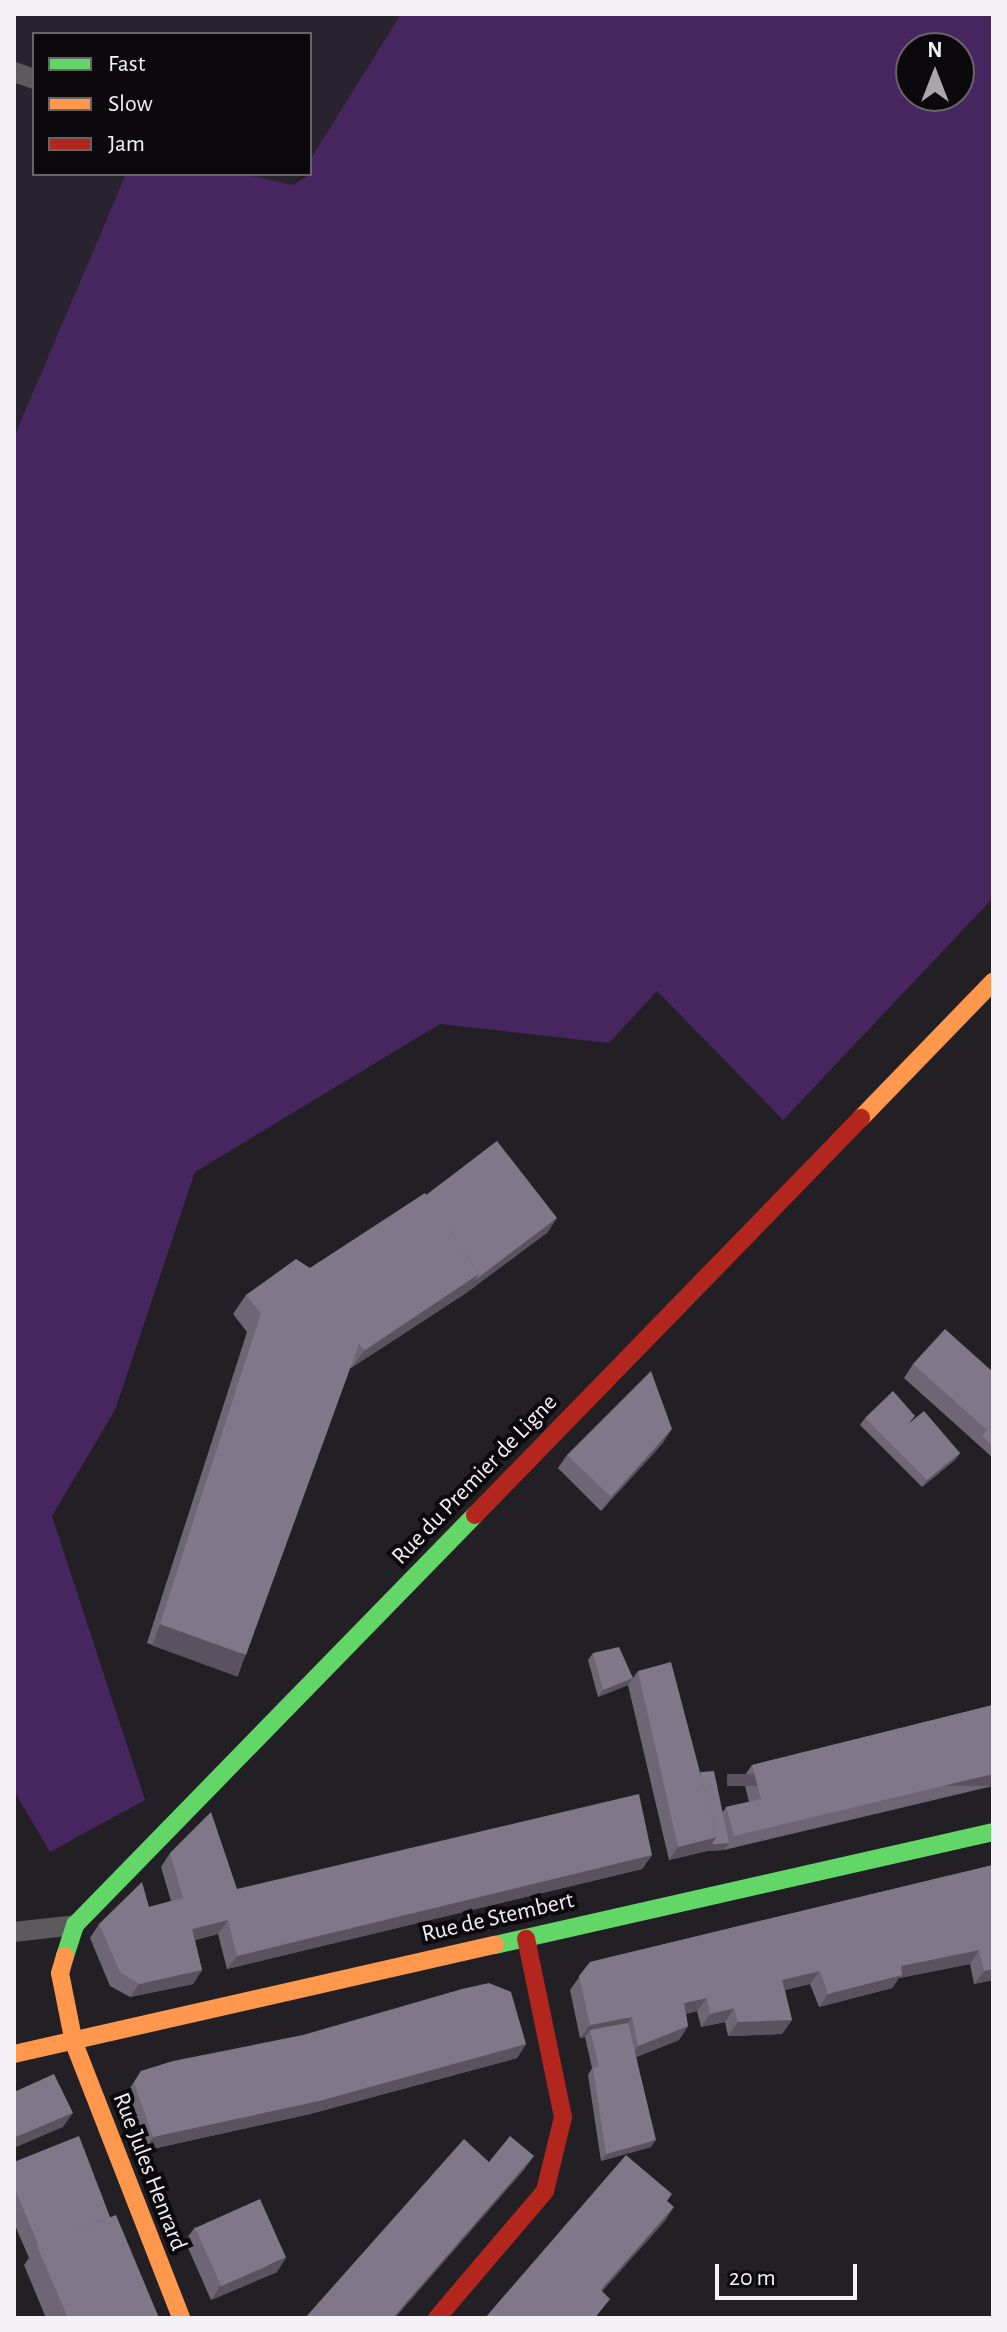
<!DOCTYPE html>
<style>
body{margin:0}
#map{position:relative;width:1007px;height:2332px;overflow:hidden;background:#222024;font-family:"Alegreya Sans",sans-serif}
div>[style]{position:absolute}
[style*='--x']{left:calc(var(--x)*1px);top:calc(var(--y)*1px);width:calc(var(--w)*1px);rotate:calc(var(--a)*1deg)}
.built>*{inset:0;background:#29232f}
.green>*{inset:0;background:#47255f}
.lane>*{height:20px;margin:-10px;padding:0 10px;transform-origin:10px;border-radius:10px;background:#5c5a5d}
.fast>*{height:18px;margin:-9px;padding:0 9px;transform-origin:9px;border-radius:9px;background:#63d668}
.slow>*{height:18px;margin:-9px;padding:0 9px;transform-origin:9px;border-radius:9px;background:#ff974d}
.jam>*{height:18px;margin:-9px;padding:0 9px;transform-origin:9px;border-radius:9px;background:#b3261e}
.wall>*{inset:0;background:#6e6675}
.shaded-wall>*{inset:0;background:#5a535f;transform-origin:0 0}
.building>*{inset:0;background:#807788;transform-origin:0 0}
span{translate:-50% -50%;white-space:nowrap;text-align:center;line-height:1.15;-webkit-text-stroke:8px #0b090c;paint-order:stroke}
.street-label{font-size:24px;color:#f3f0f6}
.frame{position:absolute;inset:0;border:16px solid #f3f0f6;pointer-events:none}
.legend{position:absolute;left:32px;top:32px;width:280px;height:144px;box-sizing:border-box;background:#0b090c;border:2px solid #68656a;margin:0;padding:10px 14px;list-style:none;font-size:24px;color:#f3f0f6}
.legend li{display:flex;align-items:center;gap:16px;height:40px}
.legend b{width:40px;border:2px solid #68656a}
.north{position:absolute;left:895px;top:32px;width:80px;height:80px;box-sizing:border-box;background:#0b090c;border:2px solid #68656a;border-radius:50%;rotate:0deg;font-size:22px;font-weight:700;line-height:32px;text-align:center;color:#f3f0f6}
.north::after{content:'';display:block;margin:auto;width:28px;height:36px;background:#aaa7ac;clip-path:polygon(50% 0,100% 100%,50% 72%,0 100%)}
.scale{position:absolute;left:715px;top:2264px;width:142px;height:36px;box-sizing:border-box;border:4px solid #f3f0f6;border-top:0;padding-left:10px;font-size:24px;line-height:28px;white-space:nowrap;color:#f3f0f6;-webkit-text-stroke:6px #0b090c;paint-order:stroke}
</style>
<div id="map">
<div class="built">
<div style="clip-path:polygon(14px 14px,401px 14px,310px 160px,310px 34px,34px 34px,34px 174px,126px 174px,14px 437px)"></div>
<div style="clip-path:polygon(244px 174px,301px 174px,293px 185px)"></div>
</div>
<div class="green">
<div style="clip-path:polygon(evenodd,401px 14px,993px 14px,993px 898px,783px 1120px,657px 991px,609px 1043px,440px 1024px,195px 1172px,115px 1410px,52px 1516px,145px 1800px,50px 1852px,14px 1791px,14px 437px,126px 174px,244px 174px,293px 185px,310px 174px,310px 160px,401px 14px,911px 48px,959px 48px,959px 96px,911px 96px,911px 48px)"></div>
</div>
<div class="lane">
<div style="--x:14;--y:72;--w:21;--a:19"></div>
<div style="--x:14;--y:1932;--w:61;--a:-6.5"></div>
</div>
<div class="fast">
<div style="--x:495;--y:1945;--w:511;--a:-12.78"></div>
<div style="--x:65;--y:1956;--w:33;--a:-72"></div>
<div style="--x:75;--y:1925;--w:573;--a:-45.71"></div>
</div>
<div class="slow">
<div style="--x:861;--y:1118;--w:190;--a:-45.9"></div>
<div style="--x:65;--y:1956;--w:18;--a:106"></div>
<div style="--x:60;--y:1973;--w:71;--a:78.7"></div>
<div style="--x:74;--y:2043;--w:295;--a:68.7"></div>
<div style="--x:14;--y:2054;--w:493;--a:-12.8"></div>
</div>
<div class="jam">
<div style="--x:475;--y:1515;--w:554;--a:-45.8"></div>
<div style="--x:437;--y:2318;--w:167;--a:-49.6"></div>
<div style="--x:545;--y:2191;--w:76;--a:-76.3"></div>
<div style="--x:563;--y:2117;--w:182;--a:-101.7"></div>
</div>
<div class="wall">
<div style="clip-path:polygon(426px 1195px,548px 1232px,466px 1293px,351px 1368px,350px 1367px,233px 1674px,147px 1643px,247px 1332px,233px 1314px,246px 1295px,310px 1268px)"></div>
<div style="clip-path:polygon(913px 1364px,993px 1372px,993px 1458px,904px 1378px)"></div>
<div style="clip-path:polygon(865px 1418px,911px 1422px,960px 1453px,955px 1460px,922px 1487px,860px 1425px)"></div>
<div style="clip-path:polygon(663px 1443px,601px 1511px,558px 1468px,567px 1455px)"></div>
<div style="clip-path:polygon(593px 1653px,633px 1678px,638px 1671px,723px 1812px,726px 1807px,749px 1802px,743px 1778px,752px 1765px,993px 1705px,993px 1786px,724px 1850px,707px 1851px,669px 1860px,628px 1685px,598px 1697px,588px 1660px)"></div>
<div style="clip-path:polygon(170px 1853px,237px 1889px,652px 1855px,642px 1869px,227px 1969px,218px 1934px,195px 1940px,202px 1970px,193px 1984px,130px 1997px,110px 1986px,90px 1938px,99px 1924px,149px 1907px,171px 1901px,161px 1867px)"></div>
<div style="clip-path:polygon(993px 1865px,993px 1980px,974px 1984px,970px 1964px,899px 1978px,892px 1988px,819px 2007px,810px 1984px,785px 1990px,792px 2020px,782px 2034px,728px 2036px,725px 2022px,701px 2027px,697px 2011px,686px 2014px,688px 2026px,679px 2040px,636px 2057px,651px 2147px,601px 2161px,588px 2075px,592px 2068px,585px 2037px,580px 2038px,570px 1990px,590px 1962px)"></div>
<div style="clip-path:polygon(526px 2044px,517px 2058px,310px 2114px,143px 2151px,124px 2097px,141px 2071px)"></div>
<div style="clip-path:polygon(14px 2162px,110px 2217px,159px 2318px,46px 2318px,24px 2265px,29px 2258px,14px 2223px)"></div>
<div style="clip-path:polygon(195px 2227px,277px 2272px,211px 2300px,185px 2241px)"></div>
</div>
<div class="shaded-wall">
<div style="clip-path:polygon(557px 1218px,548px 1232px,466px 1293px,351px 1368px,365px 1350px)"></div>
<div style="clip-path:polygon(672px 1429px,663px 1443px,601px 1511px,611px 1497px)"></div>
<div style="clip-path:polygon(960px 1453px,955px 1460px,922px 1487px,927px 1480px)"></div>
<div style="left:160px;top:1624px;width:91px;height:23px;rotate:20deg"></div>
<div style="clip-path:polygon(633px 1678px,628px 1685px,598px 1697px,603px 1690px)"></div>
<div style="left:993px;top:1774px;width:12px;height:266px;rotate:90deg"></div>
<div style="clip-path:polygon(717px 1837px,707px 1851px,669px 1860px,678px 1847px)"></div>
<div style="clip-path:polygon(729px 1843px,724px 1850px,707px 1851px,712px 1844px)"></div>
<div style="clip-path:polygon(652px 1855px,642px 1869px,227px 1969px,237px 1956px)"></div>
<div style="clip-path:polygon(228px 1920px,218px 1934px,183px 1943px,192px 1929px)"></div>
<div style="clip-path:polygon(979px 1950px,970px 1964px,899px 1978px,892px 1988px,819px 2007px,828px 1994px,901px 1966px)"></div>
<div style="clip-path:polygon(993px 1969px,993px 1980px,974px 1984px,984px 1971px)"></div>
<div style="clip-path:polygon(202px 1970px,193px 1984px,130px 1997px,139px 1984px)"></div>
<div style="clip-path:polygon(820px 1971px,810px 1984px,773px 1993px,782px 1980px)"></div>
<div style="clip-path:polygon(707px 1998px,697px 2011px,674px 2017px,684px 2003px)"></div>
<div style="clip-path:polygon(734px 2008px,725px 2022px,701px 2027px,710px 2014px)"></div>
<div style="clip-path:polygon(632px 2017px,623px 2030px,590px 2030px,585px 2037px,580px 2038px,590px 2025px)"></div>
<div style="clip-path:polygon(792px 2020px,782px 2034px,728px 2036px,738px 2022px)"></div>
<div style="clip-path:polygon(688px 2026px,679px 2040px,629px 2060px,638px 2046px)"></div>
<div style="clip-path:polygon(526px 2044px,517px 2058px,310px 2114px,143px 2151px,153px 2137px)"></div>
<div style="clip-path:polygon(73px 2113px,63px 2127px,14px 2148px,14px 2138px)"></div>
<div style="clip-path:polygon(656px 2140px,651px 2147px,601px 2161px,606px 2154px)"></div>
<div style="clip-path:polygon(534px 2156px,524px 2170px,395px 2318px,393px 2318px)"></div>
<div style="clip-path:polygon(674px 2207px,665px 2221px,591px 2304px,601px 2290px)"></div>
<div style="clip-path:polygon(286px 2258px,277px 2272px,211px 2300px,220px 2286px)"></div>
</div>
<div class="building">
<div style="clip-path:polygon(497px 1141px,557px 1218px,475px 1280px,479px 1274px,426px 1195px)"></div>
<div style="clip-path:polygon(425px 1193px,479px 1274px,365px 1350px,359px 1344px,246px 1655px,160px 1624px,261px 1313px,246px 1295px,296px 1259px,310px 1268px)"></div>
<div style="clip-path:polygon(945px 1329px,993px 1372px,993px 1423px,987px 1430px,913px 1364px)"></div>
<div style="clip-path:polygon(651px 1371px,672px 1429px,611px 1497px,567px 1455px)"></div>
<div style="clip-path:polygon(893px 1391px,915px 1416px,908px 1424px,924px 1411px,960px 1453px,927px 1480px,865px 1418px)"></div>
<div style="clip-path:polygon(993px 1424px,993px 1446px,982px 1436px)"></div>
<div style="clip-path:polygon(619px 1647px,633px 1678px,603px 1690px,593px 1653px)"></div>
<div style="clip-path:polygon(671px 1662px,717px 1837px,678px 1847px,638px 1671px)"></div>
<div style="clip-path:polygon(993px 1705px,993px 1774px,734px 1836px,726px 1807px,761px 1799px,752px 1765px)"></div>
<div style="clip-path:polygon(714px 1771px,729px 1843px,712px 1844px,717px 1837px,700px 1772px)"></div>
<div style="clip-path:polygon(639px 1794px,652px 1855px,237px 1956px,228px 1920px,192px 1929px,202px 1970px,139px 1984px,120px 1972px,99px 1924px,142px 1882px,149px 1907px,183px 1898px,170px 1853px,211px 1812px,237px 1889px)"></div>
<div style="clip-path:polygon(993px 1865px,993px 1969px,984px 1971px,979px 1950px,901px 1966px,902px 1975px,828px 1994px,820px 1971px,782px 1980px,792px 2020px,738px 2022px,734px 2008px,710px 2014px,707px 1998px,684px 2003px,688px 2026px,638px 2046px,632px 2017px,590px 2025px,579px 1976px,590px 1962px)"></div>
<div style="clip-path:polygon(489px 1983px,511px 1992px,526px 2044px,319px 2101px,153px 2137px,134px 2083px,141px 2071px,173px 2061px,303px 2035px,462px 1989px)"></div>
<div style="clip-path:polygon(628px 2023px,656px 2140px,606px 2154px,593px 2068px,599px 2066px,590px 2030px)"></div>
<div style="clip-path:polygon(54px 2074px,73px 2113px,14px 2138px,14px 2092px)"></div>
<div style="clip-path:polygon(79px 2136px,110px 2217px,39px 2246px,14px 2187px,14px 2162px)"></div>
<div style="clip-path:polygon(510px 2136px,534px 2156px,393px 2318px,305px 2318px,464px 2139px,489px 2162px)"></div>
<div style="clip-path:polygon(626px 2155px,672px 2194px,667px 2201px,674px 2207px,601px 2290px,610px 2299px,595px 2318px,485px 2318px)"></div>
<div style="left:260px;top:2199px;width:64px;height:71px;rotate:66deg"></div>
<div style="clip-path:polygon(116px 2215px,159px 2318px,68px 2318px,37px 2246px)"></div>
</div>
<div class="street-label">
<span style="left:475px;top:1480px;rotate:-46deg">Rue du Premier de Ligne</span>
<span style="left:498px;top:1918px;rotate:-13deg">Rue de Stembert</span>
<span style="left:149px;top:2172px;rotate:69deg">Rue Jules Henrard</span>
</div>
<div class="frame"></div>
<ul class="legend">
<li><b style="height:10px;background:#63d668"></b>Fast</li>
<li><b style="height:10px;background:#ff974d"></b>Slow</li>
<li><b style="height:10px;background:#b3261e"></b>Jam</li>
</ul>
<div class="north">N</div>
<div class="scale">20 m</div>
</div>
